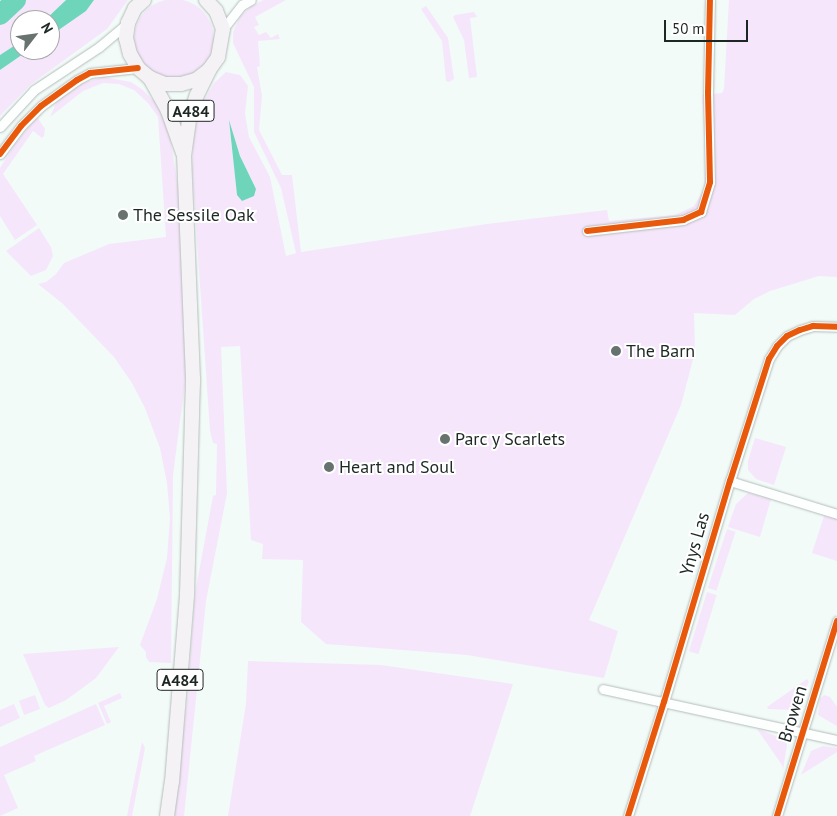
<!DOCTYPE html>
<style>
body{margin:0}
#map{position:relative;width:837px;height:816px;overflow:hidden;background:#f2fbf8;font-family:"PT Sans",sans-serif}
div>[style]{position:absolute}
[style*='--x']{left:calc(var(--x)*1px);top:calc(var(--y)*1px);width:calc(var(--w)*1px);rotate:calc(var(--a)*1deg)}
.green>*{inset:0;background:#f6e6fb;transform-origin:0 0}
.round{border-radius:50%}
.water>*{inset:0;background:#6ed5bb}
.river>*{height:20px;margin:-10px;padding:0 10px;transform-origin:10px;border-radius:10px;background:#6ed5bb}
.roads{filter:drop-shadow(0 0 1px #b4bdba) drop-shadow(0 0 1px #b4bdba)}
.minor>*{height:9px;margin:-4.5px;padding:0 4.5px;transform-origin:4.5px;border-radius:4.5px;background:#fdfefe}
.primary>*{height:14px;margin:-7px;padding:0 7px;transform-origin:7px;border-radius:7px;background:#f5f2f6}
.cycleway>*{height:6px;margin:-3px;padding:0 3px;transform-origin:3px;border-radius:3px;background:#e8590c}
.dots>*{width:14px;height:14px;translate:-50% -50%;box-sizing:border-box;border:2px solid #fff;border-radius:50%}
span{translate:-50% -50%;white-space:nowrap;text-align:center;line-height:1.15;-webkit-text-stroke:4px #fff;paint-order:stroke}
.shield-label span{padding:1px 4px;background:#fff;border:1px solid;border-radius:4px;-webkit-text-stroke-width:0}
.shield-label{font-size:16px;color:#1d2824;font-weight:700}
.poi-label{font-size:18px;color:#1d2824}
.left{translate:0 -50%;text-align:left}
.street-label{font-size:18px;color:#1d2824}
.north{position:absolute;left:10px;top:10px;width:50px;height:50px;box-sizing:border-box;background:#fff;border:1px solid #a5a9a7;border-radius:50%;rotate:60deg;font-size:14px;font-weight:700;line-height:20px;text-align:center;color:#1d2824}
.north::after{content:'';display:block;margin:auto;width:18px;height:22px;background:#68726e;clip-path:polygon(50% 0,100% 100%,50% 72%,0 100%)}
.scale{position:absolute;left:664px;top:20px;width:84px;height:22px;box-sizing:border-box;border:2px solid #1d2824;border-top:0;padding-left:6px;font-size:15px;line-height:18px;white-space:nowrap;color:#1d2824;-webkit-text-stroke:4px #fff;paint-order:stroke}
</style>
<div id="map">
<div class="green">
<div class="round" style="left:134px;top:-1px;width:80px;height:80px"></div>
<div style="clip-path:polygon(0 0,66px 0,45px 20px,20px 20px,20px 42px,0 55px)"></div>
<div style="clip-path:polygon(94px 0,128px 0,107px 29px,30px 85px,0 116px,0 70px,29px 50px,50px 50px,50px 36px,86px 11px)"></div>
<div style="clip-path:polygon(evenodd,263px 0,286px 0,255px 17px,259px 25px,254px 27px,259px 35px,266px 32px,271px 38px,278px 34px,280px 39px,258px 41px,260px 66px,257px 67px,262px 96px,259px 130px,282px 175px,292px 175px,301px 252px,487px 224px,607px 210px,609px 221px,675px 215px,694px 206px,704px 189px,706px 155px,702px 95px,722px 93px,724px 89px,729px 0,837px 0,837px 277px,819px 276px,770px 291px,754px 299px,735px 315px,694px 313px,695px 352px,681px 405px,589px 620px,618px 631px,604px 678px,467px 655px,326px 644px,301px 622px,303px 560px,262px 559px,263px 544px,251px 540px,240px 346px,221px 347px,227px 493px,206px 601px,184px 816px,173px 816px,187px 701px,195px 593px,213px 496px,216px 495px,217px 444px,213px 443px,210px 431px,192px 168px,193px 142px,199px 110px,214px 83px,226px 72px,240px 75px,248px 86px,245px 114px,249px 137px,270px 177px,286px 256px,296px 253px,281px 188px,254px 132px,254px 87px,233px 43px,233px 32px,240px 17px,249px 8px,263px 0,229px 121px,240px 156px,256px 189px,242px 201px,237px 195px,229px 121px)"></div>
<div style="clip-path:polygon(426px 6px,448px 38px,454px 79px,449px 82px,446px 81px,442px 41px,421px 9px)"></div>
<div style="clip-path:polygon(474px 12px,477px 17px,470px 18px,477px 77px,469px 78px,464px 40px,453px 17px,455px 15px)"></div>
<div style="clip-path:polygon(103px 77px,131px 82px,143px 90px,157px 104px,170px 136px,180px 200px,186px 376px,173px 475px,171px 663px,149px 662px,146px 657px,146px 652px,140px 645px,157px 599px,167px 558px,170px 518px,167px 483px,160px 448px,145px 408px,132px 383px,114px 357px,63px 304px,38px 284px,46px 282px,56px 274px,64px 263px,109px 244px,166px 237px,158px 117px,148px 103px,134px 90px,119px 84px,103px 83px,83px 91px,50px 117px,57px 101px,83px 83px)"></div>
<div style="clip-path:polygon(37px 117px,45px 129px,44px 136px,42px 138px,33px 131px,3px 174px,37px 225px,15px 240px,0 216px,0 168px,16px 143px)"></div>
<div style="clip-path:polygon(39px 228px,51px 247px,53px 256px,46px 270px,31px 276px,6px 251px)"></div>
<div style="clip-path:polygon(755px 438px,786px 447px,774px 485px,756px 479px,748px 470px,748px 461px)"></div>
<div style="clip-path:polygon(748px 493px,771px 499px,760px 537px,728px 527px,736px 504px)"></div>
<div style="clip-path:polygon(824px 516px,837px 519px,837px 561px,812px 553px)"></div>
<div style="left:727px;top:529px;width:9px;height:62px;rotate:18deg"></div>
<div style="left:707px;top:592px;width:10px;height:62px;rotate:17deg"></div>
<div style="clip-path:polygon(119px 647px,96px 678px,66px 700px,49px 708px,45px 705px,23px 654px)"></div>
<div style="clip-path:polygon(248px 661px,381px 665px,513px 684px,470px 816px,228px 816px,246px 704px)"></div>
<div style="clip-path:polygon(807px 679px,809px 682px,794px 710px,768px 709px,767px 707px)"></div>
<div style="clip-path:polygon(120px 693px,122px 698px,104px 706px,111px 722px,107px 724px,98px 703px)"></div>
<div style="left:35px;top:695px;width:15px;height:17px;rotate:70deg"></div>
<div style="clip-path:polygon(824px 695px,830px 697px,837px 707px,837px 726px,818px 715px,820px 699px)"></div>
<div style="clip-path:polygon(14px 704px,20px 718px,0 727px,0 710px)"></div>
<div style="clip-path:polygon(96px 704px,105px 725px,34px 756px,36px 761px,4px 775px,18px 808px,0 816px,0 747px)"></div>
<div style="clip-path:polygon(757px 729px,784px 739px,787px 745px,783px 770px,782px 765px)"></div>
<div style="clip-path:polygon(142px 742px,145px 748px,132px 816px,127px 816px)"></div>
<div style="clip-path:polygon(823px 746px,837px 748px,837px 752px,801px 775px,811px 751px)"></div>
</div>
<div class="water">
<div style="clip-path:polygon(66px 0,94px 0,86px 11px,50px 36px,50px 20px,45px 20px)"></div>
<div style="clip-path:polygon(20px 42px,20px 50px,29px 50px,0 70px,0 55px)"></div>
<div style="clip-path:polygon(229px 120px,240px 156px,256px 189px,254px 196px,242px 201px,237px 195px)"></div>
</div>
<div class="river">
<div style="--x:0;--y:15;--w:22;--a:-43"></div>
</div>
<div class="roads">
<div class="minor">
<div style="--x:223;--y:29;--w:31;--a:-52"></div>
<div style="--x:242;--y:5;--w:10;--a:-29"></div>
<div style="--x:0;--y:127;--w:50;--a:-47.4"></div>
<div style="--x:34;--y:90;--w:78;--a:-33.5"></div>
<div style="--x:99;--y:47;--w:38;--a:-40"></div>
<div style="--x:0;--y:154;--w:35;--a:-53"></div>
<div style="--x:21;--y:126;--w:28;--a:-45"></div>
<div style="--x:41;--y:106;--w:44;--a:-35.8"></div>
<div style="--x:77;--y:80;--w:15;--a:-28"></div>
<div style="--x:90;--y:73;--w:48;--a:-5.9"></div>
<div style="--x:587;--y:231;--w:97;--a:-6.5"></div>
<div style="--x:683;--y:220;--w:20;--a:-24"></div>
<div style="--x:701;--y:212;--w:31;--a:-73"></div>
<div style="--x:710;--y:182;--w:89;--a:-91.3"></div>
<div style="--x:708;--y:93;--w:93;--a:-88.8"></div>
<div style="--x:730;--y:481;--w:112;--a:17.1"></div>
<div style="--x:603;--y:689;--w:239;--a:12.3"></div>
<div style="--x:628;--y:816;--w:120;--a:-72.5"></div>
<div style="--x:664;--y:702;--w:231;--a:-73.4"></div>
<div style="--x:730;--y:481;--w:128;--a:-72.3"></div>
<div style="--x:769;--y:359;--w:15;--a:-58"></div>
<div style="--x:777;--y:346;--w:14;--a:-45"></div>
<div style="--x:787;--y:336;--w:14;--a:-25"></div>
<div style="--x:800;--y:330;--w:14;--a:-17"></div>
<div style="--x:813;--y:326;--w:24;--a:2"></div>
<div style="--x:777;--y:816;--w:204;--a:-72.9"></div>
</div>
<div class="primary">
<div style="--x:144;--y:0;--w:12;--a:138"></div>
<div style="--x:135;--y:8;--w:17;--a:115"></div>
<div style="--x:128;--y:23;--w:15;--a:98"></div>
<div style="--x:126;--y:38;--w:16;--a:76"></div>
<div style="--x:130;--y:54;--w:16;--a:60"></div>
<div style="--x:138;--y:68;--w:16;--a:40"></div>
<div style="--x:150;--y:78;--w:16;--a:22"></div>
<div style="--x:165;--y:84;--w:16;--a:0"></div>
<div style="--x:181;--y:84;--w:16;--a:-15"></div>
<div style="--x:196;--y:80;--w:16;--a:-38"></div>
<div style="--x:209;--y:70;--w:16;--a:-55"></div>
<div style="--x:218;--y:57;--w:28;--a:-80"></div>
<div style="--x:223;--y:29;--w:19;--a:-111"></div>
<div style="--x:216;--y:11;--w:15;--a:-132"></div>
<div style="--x:150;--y:78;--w:38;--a:61"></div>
<div style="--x:168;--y:111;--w:45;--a:70.3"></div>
<div style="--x:167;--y:816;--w:34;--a:-82"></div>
<div style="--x:172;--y:782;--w:188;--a:-85.4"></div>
<div style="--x:187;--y:595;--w:184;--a:-88.4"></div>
<div style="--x:192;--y:411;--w:32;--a:-88"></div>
<div style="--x:193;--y:379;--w:223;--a:-92.3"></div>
<div style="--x:184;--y:156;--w:37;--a:-82"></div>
<div style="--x:189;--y:119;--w:25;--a:-72"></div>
<div style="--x:197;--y:95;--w:28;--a:-64"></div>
</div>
</div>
<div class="cycleway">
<div style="--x:0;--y:154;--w:35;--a:-53"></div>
<div style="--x:21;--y:126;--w:28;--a:-45"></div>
<div style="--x:41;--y:106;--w:44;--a:-35.8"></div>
<div style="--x:77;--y:80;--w:15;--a:-28"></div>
<div style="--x:90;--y:73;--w:48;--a:-5.9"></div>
<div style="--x:587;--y:231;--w:97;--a:-6.5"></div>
<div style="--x:683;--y:220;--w:20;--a:-24"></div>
<div style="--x:701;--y:212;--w:31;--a:-73"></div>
<div style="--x:710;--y:182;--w:89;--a:-91.3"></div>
<div style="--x:708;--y:93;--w:93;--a:-88.8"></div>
<div style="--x:628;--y:816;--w:120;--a:-72.5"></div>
<div style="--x:664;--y:702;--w:231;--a:-73.4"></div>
<div style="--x:730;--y:481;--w:128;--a:-72.3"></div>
<div style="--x:769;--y:359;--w:15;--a:-58"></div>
<div style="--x:777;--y:346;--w:14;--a:-45"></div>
<div style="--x:787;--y:336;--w:14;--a:-25"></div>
<div style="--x:800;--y:330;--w:14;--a:-17"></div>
<div style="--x:813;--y:326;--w:24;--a:2"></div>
<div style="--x:777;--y:816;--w:204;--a:-72.9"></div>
</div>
<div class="dots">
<div style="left:123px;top:215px;background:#68726e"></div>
<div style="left:616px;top:351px;background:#68726e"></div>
<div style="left:445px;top:439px;background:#68726e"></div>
<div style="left:329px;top:467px;background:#68726e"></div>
</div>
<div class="shield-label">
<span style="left:191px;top:111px">A484</span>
<span style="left:180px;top:680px">A484</span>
</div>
<div class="poi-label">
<span class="left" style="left:133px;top:215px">The Sessile Oak</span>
<span class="left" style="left:626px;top:351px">The Barn</span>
<span class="left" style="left:455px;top:439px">Parc y Scarlets</span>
<span class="left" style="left:339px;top:467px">Heart and Soul</span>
</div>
<div class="street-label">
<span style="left:695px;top:544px;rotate:-74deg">Ynys Las</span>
<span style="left:793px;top:714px;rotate:-73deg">Browen</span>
</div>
<div class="north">N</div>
<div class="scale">50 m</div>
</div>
